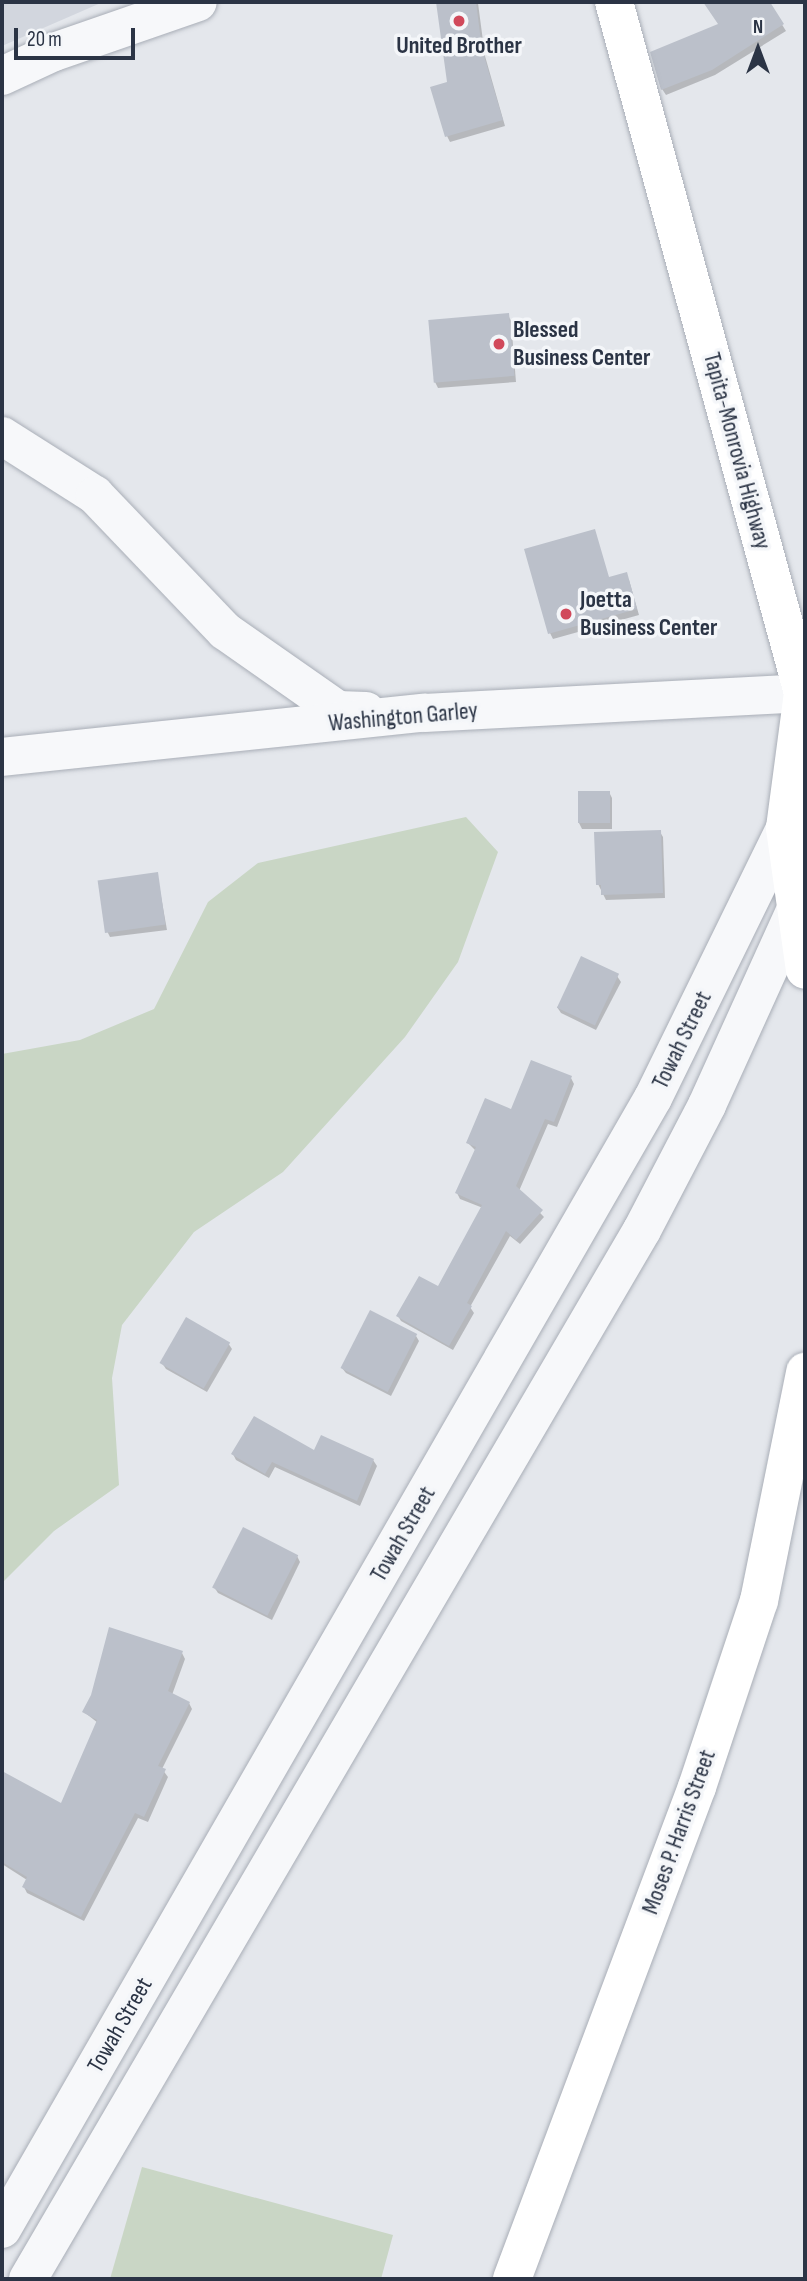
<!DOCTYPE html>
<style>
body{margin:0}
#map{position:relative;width:807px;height:2281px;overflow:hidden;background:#e4e7ec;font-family:"Sofia Sans Condensed",sans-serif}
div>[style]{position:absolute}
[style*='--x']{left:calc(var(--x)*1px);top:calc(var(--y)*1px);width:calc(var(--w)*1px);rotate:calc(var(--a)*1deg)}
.built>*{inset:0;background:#d2d6de}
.green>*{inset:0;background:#c9d6c5}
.shadow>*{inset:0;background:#0003}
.building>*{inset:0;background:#bbc0ca;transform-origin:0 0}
.roads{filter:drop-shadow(0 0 2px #a9aeb7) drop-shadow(0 0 2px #a9aeb7)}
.minor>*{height:38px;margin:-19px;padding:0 19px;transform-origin:19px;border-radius:19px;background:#f7f8fa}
.highway>*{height:38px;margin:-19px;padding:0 19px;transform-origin:19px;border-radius:19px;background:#fff}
.dots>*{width:19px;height:19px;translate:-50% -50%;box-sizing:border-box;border:4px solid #f4f6f9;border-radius:50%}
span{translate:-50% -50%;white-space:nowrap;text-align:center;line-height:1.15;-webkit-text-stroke:7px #f4f6f9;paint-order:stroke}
.poi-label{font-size:24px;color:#2b3445;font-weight:700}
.left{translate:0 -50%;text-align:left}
.street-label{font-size:24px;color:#2b3445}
.frame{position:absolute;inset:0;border:4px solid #2b3445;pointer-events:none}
.north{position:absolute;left:723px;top:14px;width:70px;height:70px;-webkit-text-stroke:5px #f4f6f9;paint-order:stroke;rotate:0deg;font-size:19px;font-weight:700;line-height:28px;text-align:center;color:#2b3445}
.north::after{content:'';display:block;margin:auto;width:24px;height:32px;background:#2b3445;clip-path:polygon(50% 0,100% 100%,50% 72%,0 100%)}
.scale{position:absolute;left:14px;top:28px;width:121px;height:32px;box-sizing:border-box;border:4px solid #2b3445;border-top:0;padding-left:9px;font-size:21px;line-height:24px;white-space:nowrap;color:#2b3445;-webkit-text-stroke:5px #f4f6f9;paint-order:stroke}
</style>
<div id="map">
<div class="built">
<div style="clip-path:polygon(2px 2px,103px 2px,2px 46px)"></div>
</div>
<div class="green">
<div style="clip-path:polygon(466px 817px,498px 852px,458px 962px,405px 1037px,283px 1172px,194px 1232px,122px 1325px,112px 1378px,119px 1485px,54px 1531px,2px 1583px,2px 1054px,80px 1040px,154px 1009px,208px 902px,258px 863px)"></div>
<div style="clip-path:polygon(142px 2167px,393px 2235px,381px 2279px,110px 2279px)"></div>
</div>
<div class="shadow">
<div style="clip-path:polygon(438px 2px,478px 3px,485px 56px,505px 126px,450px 142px,447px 136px,448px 84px)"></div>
<div style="clip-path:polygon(724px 2px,768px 2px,786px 31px,715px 75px,666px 95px,662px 89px,720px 25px,711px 10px)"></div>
<div style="clip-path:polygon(508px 315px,511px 321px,516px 382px,438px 388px,435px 382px)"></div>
<div style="clip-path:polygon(594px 531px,609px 579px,629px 580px,639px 615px,553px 639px,550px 633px)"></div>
<div style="clip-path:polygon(609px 792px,612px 798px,612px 829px,582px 829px,579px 823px)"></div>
<div style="clip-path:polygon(660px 832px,663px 837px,665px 898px,606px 900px,598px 884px)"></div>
<div style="clip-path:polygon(157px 874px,167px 930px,110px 937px,107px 931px)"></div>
<div style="clip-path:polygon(617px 976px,621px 982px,596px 1030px,561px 1013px,557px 1007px)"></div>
<div style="clip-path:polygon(571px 1078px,574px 1084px,557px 1127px,548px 1124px,519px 1191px,544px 1217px,520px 1244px,510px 1236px,470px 1307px,474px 1313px,453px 1350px,401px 1321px,398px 1316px,439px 1289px,483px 1208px,460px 1199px,457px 1193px,476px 1151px,468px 1143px,512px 1112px)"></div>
<div style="clip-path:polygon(416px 1336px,419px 1341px,391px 1396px,346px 1373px,342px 1368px)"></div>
<div style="clip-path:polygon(228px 1343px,232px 1349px,207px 1392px,166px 1369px,162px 1363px)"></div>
<div style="clip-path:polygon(315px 1452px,373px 1460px,377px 1466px,360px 1506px,275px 1467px,269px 1478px,236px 1460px,233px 1454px)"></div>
<div style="clip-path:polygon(297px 1556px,300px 1562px,272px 1620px,218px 1593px,214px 1587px)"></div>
<div style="clip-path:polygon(182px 1653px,185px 1659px,172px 1695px,189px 1703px,192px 1709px,162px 1769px,168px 1777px,148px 1822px,138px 1818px,84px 1921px,27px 1893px,24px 1887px,27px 1880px,2px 1864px,2px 1841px,9px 1830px,2px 1826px,2px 1789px,9px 1776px,61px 1805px,98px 1723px,84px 1712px)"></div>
</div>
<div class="building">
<div style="clip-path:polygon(436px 2px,476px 2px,482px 49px,503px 120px,445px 137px,430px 87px,447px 82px)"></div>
<div style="clip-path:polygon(703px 2px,770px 2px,784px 24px,712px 70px,661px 90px,650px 52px,718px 24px)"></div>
<div style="left:509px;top:313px;width:63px;height:81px;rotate:85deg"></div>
<div style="clip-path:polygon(595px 529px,609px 577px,627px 572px,637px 609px,548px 634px,524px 549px)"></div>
<div style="left:578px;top:791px;width:32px;height:32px"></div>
<div style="clip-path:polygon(661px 830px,663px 893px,601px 895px,601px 885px,596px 885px,594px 832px)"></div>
<div style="left:158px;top:872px;width:53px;height:61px;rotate:82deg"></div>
<div style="left:581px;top:956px;width:42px;height:57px;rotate:25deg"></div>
<div style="clip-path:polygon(531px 1060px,572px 1076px,554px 1122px,545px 1119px,516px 1186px,543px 1210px,516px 1240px,506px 1231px,467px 1303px,472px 1306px,449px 1346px,396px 1316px,419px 1276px,438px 1286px,482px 1205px,455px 1193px,476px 1147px,466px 1143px,485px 1098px,511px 1109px)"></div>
<div style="left:370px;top:1310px;width:53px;height:65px;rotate:27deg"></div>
<div style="left:186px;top:1317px;width:51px;height:53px;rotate:30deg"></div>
<div style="clip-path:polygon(254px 1416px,314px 1450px,321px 1435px,374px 1459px,357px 1501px,272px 1462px,265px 1474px,231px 1454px)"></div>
<div style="left:243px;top:1527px;width:62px;height:68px;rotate:27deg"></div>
<div style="clip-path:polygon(109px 1627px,183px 1651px,168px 1691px,190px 1702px,158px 1766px,166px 1769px,144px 1817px,135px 1813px,81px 1917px,22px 1887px,27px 1877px,2px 1862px,2px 1771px,61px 1803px,97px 1720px,82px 1712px,91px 1695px)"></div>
</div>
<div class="roads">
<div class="minor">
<div style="--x:2;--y:76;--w:57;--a:-24.8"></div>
<div style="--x:54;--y:52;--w:152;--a:-19.1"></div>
<div style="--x:2;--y:436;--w:110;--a:32.4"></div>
<div style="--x:95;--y:495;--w:188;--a:46.3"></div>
<div style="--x:225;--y:631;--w:138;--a:35"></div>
<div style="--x:338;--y:710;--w:28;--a:2"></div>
<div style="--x:2;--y:757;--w:424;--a:-6"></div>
<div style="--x:424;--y:713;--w:382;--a:-3"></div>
<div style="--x:2;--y:2229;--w:1305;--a:-60.08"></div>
<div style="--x:653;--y:1098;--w:301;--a:-63.9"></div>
<div style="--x:28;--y:2279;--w:1215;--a:-59.66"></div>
<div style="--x:642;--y:1230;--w:141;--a:-62.5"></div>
<div style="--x:707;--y:1105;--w:217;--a:-65.6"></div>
</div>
<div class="highway">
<div style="--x:614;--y:2;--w:716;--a:74.7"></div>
<div style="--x:803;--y:693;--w:136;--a:97.6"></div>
<div style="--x:785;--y:828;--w:143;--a:82"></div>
<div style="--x:512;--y:2279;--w:526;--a:-69.39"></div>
<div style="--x:697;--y:1787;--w:196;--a:-71.6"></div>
<div style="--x:759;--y:1601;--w:234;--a:-78.6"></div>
</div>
</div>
<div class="dots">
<div style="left:459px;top:21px;background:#d1495b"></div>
<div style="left:499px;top:344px;background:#d1495b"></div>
<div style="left:566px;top:614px;background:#d1495b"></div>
</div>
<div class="poi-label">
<span style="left:459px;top:46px">United Brother</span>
<span class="left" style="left:513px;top:344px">Blessed<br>Business Center</span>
<span class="left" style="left:580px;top:614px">Joetta<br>Business Center</span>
</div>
<div class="street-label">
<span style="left:737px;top:451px;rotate:75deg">Tapita-Monrovia Highway</span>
<span style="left:403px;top:717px;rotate:-5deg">Washington Garley</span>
<span style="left:682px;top:1040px;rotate:-64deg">Towah Street</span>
<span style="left:403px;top:1534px;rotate:-60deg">Towah Street</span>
<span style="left:679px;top:1832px;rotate:-70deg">Moses P. Harris Street</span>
<span style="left:120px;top:2025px;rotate:-60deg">Towah Street</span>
</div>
<div class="frame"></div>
<div class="north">N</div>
<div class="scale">20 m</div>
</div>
